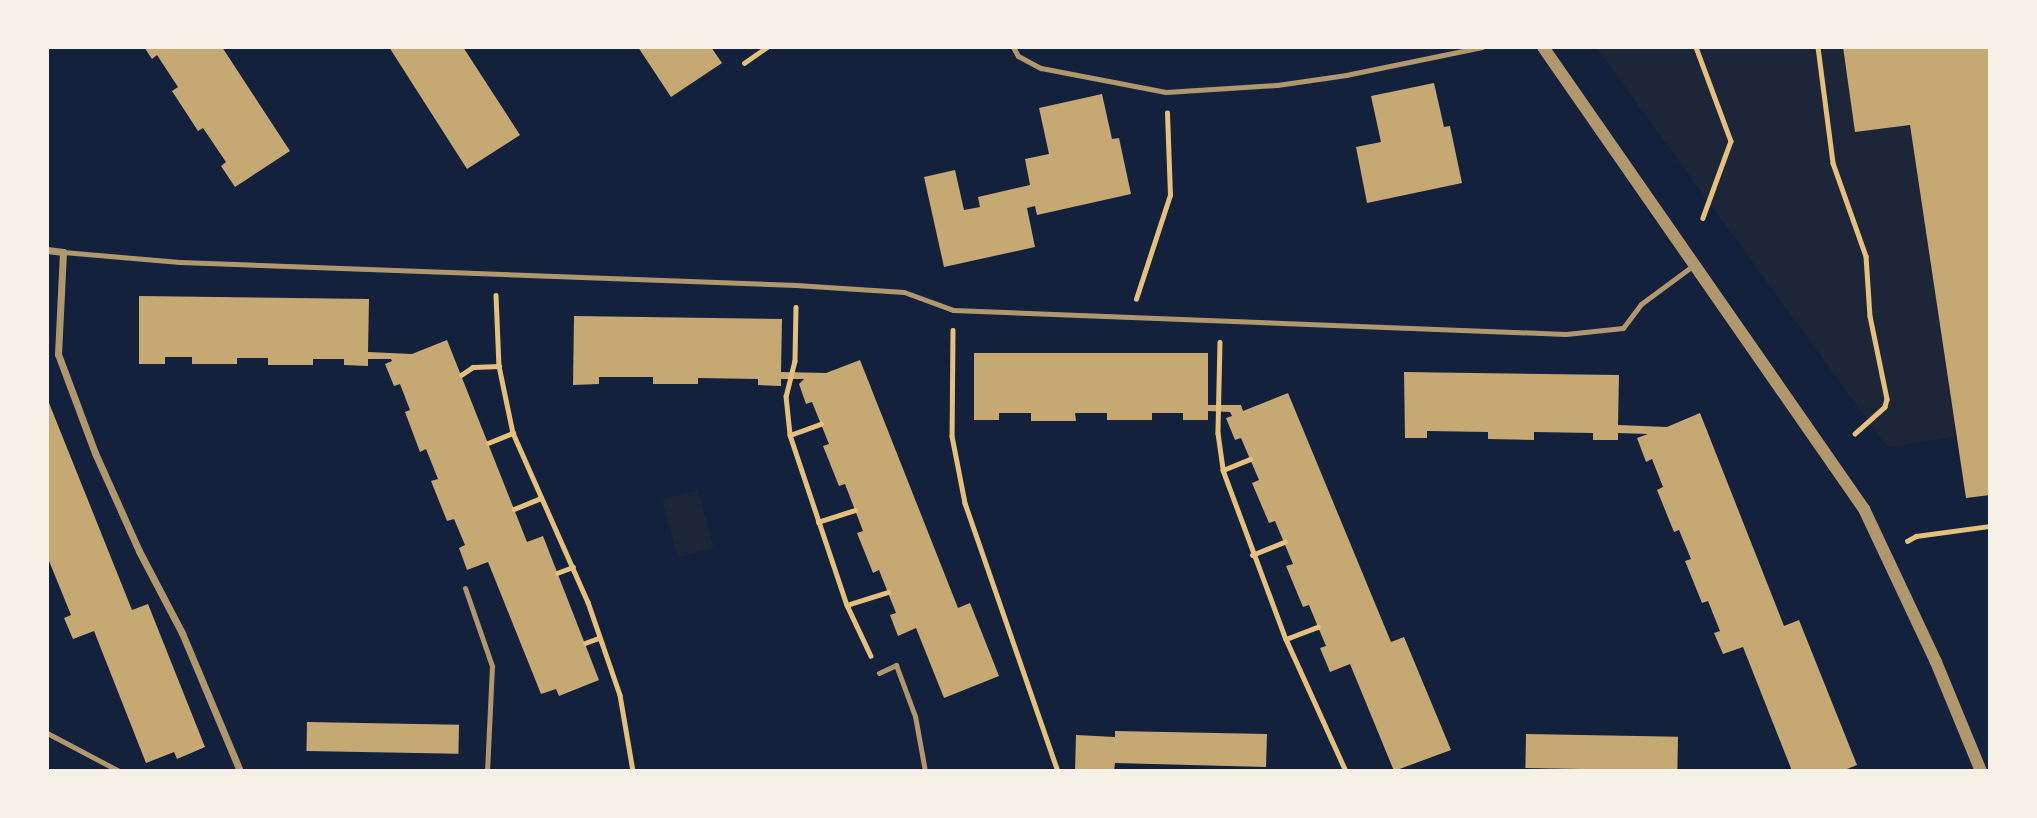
<!DOCTYPE html>
<style>
body{margin:0}
#map{position:relative;width:2037px;height:818px;overflow:hidden;background:#14213d;font-family:Raleway,sans-serif}
div>[style]{position:absolute}
[style*='--x']{left:calc(var(--x)*1px);top:calc(var(--y)*1px);width:calc(var(--w)*1px);rotate:calc(var(--a)*1deg)}
.green>*{inset:0;background:#1d2539;transform-origin:0 0}
.building>*{inset:0;background:#c6a872;transform-origin:0 0}
.path>*{height:4.5px;margin:-2.25px;padding:0 2.25px;transform-origin:2.25px;border-radius:2.25px;background:#e5c07b}
.service>*{height:5px;margin:-2.5px;padding:0 2.5px;transform-origin:2.5px;border-radius:2.5px;background:#b1986c}
.minor>*{height:7px;margin:-3.5px;padding:0 3.5px;transform-origin:3.5px;border-radius:3.5px;background:#b1986c}
.tertiary>*{height:12px;margin:-6px;padding:0 6px;transform-origin:6px;border-radius:6px;background:#b1986c}
span{translate:-50% -50%;white-space:nowrap;text-align:center;line-height:1.15;-webkit-text-stroke:7px #f6f1e7;paint-order:stroke}
.frame{position:absolute;inset:0;border:49px solid #f6f1e7;pointer-events:none}
</style>
<div id="map">
<div class="green">
<div style="clip-path:polygon(1596px 47px,1843px 47px,1855px 132px,1910px 125px,1957px 436px,1888px 448px)"></div>
<div style="left:698px;top:490px;width:60px;height:37px;rotate:75deg"></div>
</div>
<div class="building">
<div style="clip-path:polygon(144px 47px,222px 47px,290px 151px,235px 187px,221px 166px,226px 162px,203px 128px,198px 131px,172px 91px,178px 87px,157px 55px,152px 59px)"></div>
<div style="clip-path:polygon(389px 47px,463px 47px,520px 135px,467px 169px)"></div>
<div style="clip-path:polygon(638px 47px,711px 47px,722px 63px,671px 97px)"></div>
<div style="clip-path:polygon(1843px 47px,1990px 47px,1990px 495px,1966px 498px,1910px 125px,1855px 132px)"></div>
<div style="clip-path:polygon(1434px 83px,1444px 127px,1450px 126px,1462px 183px,1367px 203px,1356px 147px,1381px 142px,1371px 96px)"></div>
<div style="clip-path:polygon(1102px 94px,1112px 139px,1119px 138px,1131px 194px,1037px 215px,1035px 206px,1027px 208px,1035px 247px,944px 267px,924px 177px,955px 170px,964px 210px,980px 207px,978px 197px,1030px 185px,1025px 159px,1049px 154px,1039px 108px)"></div>
<div style="clip-path:polygon(139px 296px,369px 299px,368px 352px,412px 354px,447px 340px,527px 542px,543px 536px,599px 680px,559px 696px,556px 689px,541px 694px,488px 562px,467px 570px,459px 548px,465px 545px,454px 519px,447px 521px,431px 481px,438px 479px,426px 449px,420px 452px,405px 412px,410px 410px,400px 384px,394px 386px,385px 364px,392px 361px,391px 359px,368px 359px,368px 366px,344px 365px,344px 359px,313px 359px,313px 365px,268px 365px,268px 358px,237px 358px,237px 364px,192px 364px,192px 357px,165px 357px,165px 364px,139px 364px)"></div>
<div style="clip-path:polygon(574px 316px,782px 319px,781px 372px,826px 373px,860px 360px,958px 608px,970px 603px,999px 676px,944px 698px,916px 628px,898px 636px,890px 615px,896px 613px,879px 570px,873px 573px,857px 533px,863px 531px,845px 484px,839px 486px,823px 446px,829px 444px,812px 402px,806px 404px,799px 384px,804px 379px,781px 379px,781px 386px,758px 385px,758px 379px,698px 378px,698px 384px,653px 384px,653px 377px,599px 377px,599px 384px,573px 385px)"></div>
<div style="clip-path:polygon(974px 353px,1208px 353px,1208px 405px,1241px 405px,1243px 411px,1288px 393px,1391px 642px,1404px 637px,1451px 750px,1394px 771px,1350px 664px,1330px 672px,1320px 648px,1326px 646px,1318px 627px,1309px 605px,1303px 607px,1286px 566px,1293px 564px,1275px 521px,1269px 523px,1252px 483px,1259px 480px,1241px 438px,1235px 440px,1226px 418px,1232px 416px,1230px 412px,1208px 411px,1208px 420px,1183px 420px,1183px 413px,1152px 413px,1152px 420px,1107px 420px,1107px 413px,1075px 413px,1076px 421px,1031px 421px,1031px 413px,999px 413px,999px 420px,974px 420px)"></div>
<div style="clip-path:polygon(1404px 372px,1619px 375px,1618px 425px,1667px 427px,1700px 413px,1784px 626px,1799px 620px,1857px 765px,1842px 771px,1792px 771px,1743px 647px,1723px 654px,1714px 633px,1720px 631px,1708px 601px,1702px 603px,1685px 561px,1691px 559px,1679px 530px,1674px 532px,1657px 490px,1663px 487px,1652px 459px,1646px 462px,1637px 438px,1648px 434px,1618px 433px,1618px 440px,1593px 440px,1593px 433px,1534px 432px,1534px 440px,1488px 439px,1488px 432px,1427px 431px,1427px 438px,1405px 438px)"></div>
<div style="clip-path:polygon(47px 398px,132px 610px,148px 604px,205px 747px,177px 759px,174px 752px,146px 763px,94px 631px,73px 639px,64px 618px,71px 615px,47px 556px)"></div>
<div style="left:307px;top:722px;width:152px;height:29px;rotate:1deg"></div>
<div style="clip-path:polygon(1115px 731px,1267px 734px,1266px 767px,1115px 763px,1114px 771px,1075px 771px,1076px 735px,1115px 737px)"></div>
<div style="left:1526px;top:734px;width:152px;height:34px;rotate:1deg"></div>
</div>
<div class="path">
<div style="--x:1696;--y:47;--w:100;--a:69.6"></div>
<div style="--x:1731;--y:141;--w:82;--a:110"></div>
<div style="--x:1818;--y:47;--w:117;--a:82.6"></div>
<div style="--x:1833;--y:163;--w:99;--a:70.5"></div>
<div style="--x:1866;--y:256;--w:60;--a:86.2"></div>
<div style="--x:1870;--y:316;--w:85;--a:78.4"></div>
<div style="--x:1887;--y:399;--w:8;--a:104"></div>
<div style="--x:1885;--y:407;--w:40;--a:138"></div>
<div style="--x:744;--y:63;--w:28;--a:-35"></div>
<div style="--x:496;--y:295;--w:71;--a:87.6"></div>
<div style="--x:499;--y:366;--w:68;--a:78.2"></div>
<div style="--x:513;--y:433;--w:185;--a:66.1"></div>
<div style="--x:588;--y:602;--w:98;--a:71"></div>
<div style="--x:620;--y:695;--w:77;--a:80.3"></div>
<div style="--x:1136;--y:299;--w:109;--a:-71.9"></div>
<div style="--x:1170;--y:195;--w:82;--a:-92.1"></div>
<div style="--x:796;--y:307;--w:54;--a:91.1"></div>
<div style="--x:795;--y:361;--w:36;--a:104"></div>
<div style="--x:786;--y:396;--w:39;--a:84"></div>
<div style="--x:790;--y:435;--w:179;--a:71.5"></div>
<div style="--x:847;--y:605;--w:56;--a:64.8"></div>
<div style="--x:953;--y:330;--w:106;--a:90.5"></div>
<div style="--x:952;--y:436;--w:68;--a:79"></div>
<div style="--x:965;--y:503;--w:284;--a:70.9"></div>
<div style="--x:1220;--y:342;--w:91;--a:91.3"></div>
<div style="--x:1218;--y:433;--w:37;--a:82"></div>
<div style="--x:1223;--y:470;--w:180;--a:69.6"></div>
<div style="--x:1286;--y:639;--w:145;--a:65.6"></div>
<div style="--x:461;--y:375;--w:14;--a:-34"></div>
<div style="--x:473;--y:367;--w:26;--a:-2"></div>
<div style="--x:790;--y:435;--w:33;--a:-20"></div>
<div style="--x:488;--y:443;--w:27;--a:-22"></div>
<div style="--x:1223;--y:470;--w:29;--a:-22"></div>
<div style="--x:514;--y:509;--w:29;--a:-22"></div>
<div style="--x:818;--y:522;--w:39;--a:-18"></div>
<div style="--x:1907;--y:541;--w:10;--a:-29"></div>
<div style="--x:1916;--y:536;--w:75;--a:-7.7"></div>
<div style="--x:1252;--y:555;--w:35;--a:-22"></div>
<div style="--x:557;--y:573;--w:17;--a:-21"></div>
<div style="--x:847;--y:605;--w:43;--a:-17.6"></div>
<div style="--x:1286;--y:639;--w:34;--a:-21"></div>
<div style="--x:585;--y:643;--w:15;--a:-20"></div>
</div>
<div class="service">
<div style="--x:1013;--y:47;--w:10;--a:61"></div>
<div style="--x:1018;--y:56;--w:26;--a:28"></div>
<div style="--x:1041;--y:68;--w:127;--a:10.9"></div>
<div style="--x:1166;--y:92;--w:111;--a:-3.6"></div>
<div style="--x:1277;--y:85;--w:70;--a:-8.2"></div>
<div style="--x:1346;--y:75;--w:139;--a:-11.6"></div>
<div style="--x:63;--y:252;--w:117;--a:4.9"></div>
<div style="--x:180;--y:262;--w:616;--a:2.14"></div>
<div style="--x:796;--y:285;--w:108;--a:3.7"></div>
<div style="--x:904;--y:292;--w:52;--a:20.2"></div>
<div style="--x:953;--y:310;--w:613;--a:2.24"></div>
<div style="--x:1566;--y:334;--w:57;--a:-6"></div>
<div style="--x:1623;--y:328;--w:30;--a:-53"></div>
<div style="--x:1641;--y:304;--w:67;--a:-36.5"></div>
<div style="--x:465;--y:588;--w:83;--a:70.9"></div>
<div style="--x:492;--y:666;--w:105;--a:92.7"></div>
<div style="--x:879;--y:673;--w:19;--a:-25"></div>
<div style="--x:896;--y:665;--w:54;--a:69.6"></div>
<div style="--x:915;--y:716;--w:56;--a:79.7"></div>
<div style="--x:47;--y:733;--w:81;--a:27.8"></div>
</div>
<div class="minor">
<div style="--x:47;--y:250;--w:16;--a:7"></div>
<div style="--x:63;--y:252;--w:102;--a:92.8"></div>
<div style="--x:58;--y:354;--w:106;--a:69.5"></div>
<div style="--x:95;--y:453;--w:107;--a:65.8"></div>
<div style="--x:139;--y:551;--w:93;--a:62.3"></div>
<div style="--x:182;--y:633;--w:150;--a:67.2"></div>
</div>
<div class="tertiary">
<div style="--x:1543;--y:47;--w:563;--a:55.21"></div>
<div style="--x:1864;--y:509;--w:169;--a:64.8"></div>
<div style="--x:1936;--y:662;--w:118;--a:67.6"></div>
</div>
<div class="frame"></div>
</div>
